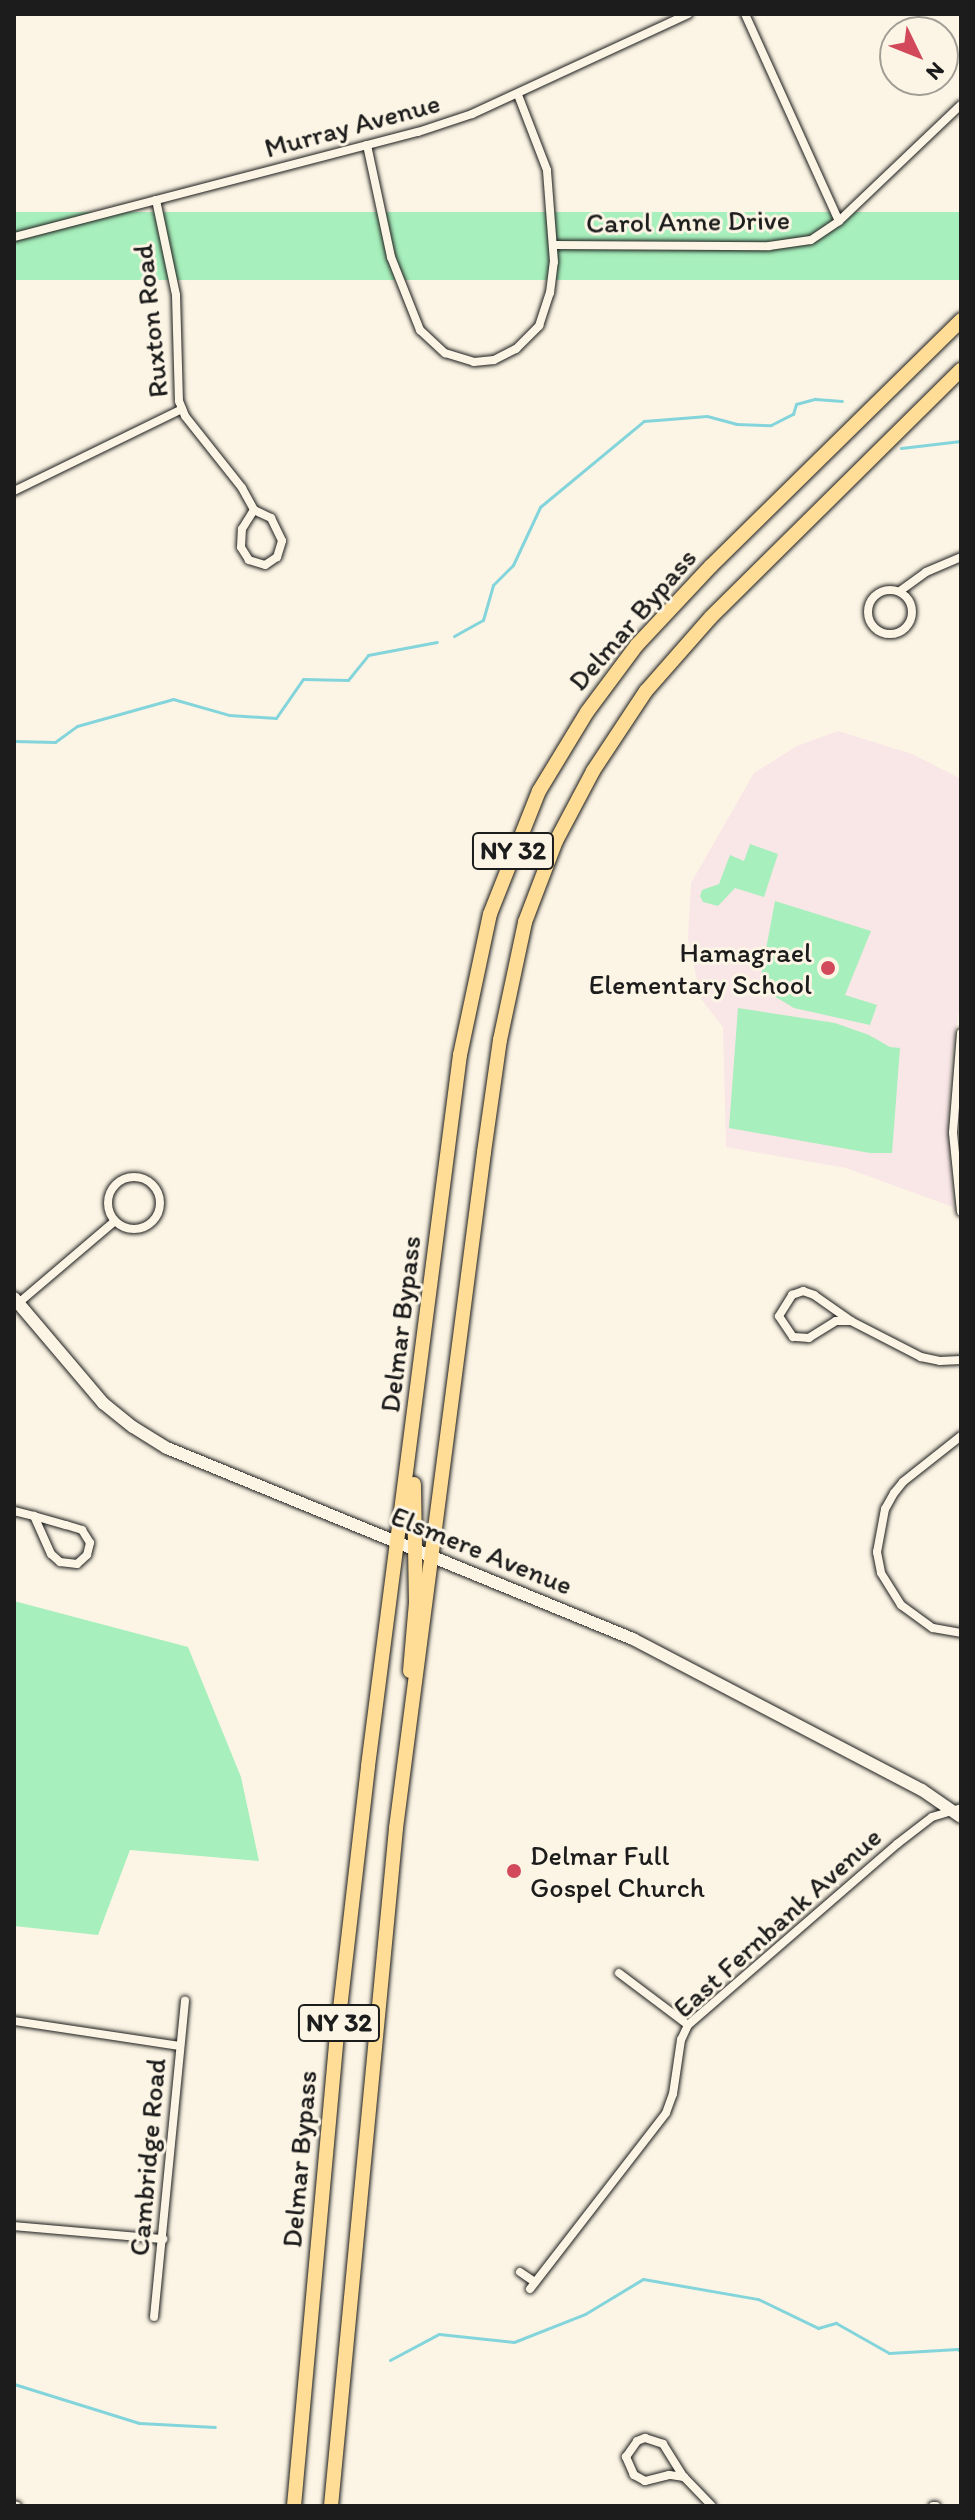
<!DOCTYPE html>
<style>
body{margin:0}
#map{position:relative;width:975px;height:2520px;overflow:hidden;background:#fcf5e5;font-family:Itim,sans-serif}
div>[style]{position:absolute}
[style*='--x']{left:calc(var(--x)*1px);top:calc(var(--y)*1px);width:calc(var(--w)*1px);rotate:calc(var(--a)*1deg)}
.built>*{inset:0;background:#f9e6e6}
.green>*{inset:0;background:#a7efbc;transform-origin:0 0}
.stream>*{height:3px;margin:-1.5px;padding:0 1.5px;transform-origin:1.5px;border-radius:1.5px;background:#84d5db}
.roads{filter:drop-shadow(0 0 2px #1c1c1c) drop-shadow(0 0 2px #1c1c1c)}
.minor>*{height:8px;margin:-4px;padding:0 4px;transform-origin:4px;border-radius:4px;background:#fcf5e5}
.minor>.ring{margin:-4px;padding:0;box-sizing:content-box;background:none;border:8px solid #fcf5e5;border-radius:50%}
.secondary>*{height:12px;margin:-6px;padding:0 6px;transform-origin:6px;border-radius:6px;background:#fcf5e5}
.primary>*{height:14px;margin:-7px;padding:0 7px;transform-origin:7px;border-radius:7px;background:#ffdd96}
.dots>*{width:22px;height:22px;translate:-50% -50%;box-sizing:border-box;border:4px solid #fcf5e5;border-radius:50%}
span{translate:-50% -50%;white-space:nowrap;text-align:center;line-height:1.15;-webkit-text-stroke:6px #fcf5e5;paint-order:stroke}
.shield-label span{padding:2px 6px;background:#fcf5e5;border:2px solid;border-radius:6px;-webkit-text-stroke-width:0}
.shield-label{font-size:26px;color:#1c1c1c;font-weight:700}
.street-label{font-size:28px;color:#1c1c1c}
.poi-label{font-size:28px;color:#1c1c1c}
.right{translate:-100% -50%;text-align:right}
.left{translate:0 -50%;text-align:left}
.frame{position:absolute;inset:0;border:16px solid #1c1c1c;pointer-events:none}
.north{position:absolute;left:879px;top:16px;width:80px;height:80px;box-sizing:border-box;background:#fcf5e5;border:2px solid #a29e95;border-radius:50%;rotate:133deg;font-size:22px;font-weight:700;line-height:32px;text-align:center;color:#1c1c1c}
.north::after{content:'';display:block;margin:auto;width:28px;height:36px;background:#d1495b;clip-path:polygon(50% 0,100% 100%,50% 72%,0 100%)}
</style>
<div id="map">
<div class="built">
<div style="clip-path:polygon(838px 731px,912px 754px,961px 779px,961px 998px,951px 1060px,948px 1116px,953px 1207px,846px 1168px,726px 1147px,723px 1027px,701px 999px,688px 938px,691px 883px,754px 773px,797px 746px)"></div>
</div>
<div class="green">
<div style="left:961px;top:212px;width:68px;height:1326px;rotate:90deg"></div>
<div style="clip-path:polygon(750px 844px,778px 854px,764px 897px,735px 888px,718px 906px,703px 902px,700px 896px,702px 890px,719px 884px,730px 855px,744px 861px)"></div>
<div style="clip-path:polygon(775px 901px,871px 931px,845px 995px,877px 1005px,870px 1025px,794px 1008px,759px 987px)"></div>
<div style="clip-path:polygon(738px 1008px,835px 1023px,869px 1035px,890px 1047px,900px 1048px,892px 1153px,870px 1153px,729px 1128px)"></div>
<div style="clip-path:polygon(14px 1601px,188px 1647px,241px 1777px,259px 1861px,130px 1850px,98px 1935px,14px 1926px)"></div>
</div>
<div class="stream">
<div style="--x:901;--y:448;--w:60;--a:-6.7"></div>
<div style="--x:454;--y:636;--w:33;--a:-29"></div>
<div style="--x:483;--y:620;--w:36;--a:-74"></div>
<div style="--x:493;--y:585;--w:28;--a:-45"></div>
<div style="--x:513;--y:565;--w:64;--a:-65"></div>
<div style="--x:540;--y:507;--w:135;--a:-39.6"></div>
<div style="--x:644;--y:421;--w:63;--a:-4.5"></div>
<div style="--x:707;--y:416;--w:30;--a:15"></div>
<div style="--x:736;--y:424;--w:35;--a:2"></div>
<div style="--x:771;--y:425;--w:25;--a:-27"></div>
<div style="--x:793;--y:414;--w:10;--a:-73"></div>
<div style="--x:796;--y:404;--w:20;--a:-15"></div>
<div style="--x:815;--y:399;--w:27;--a:4"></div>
<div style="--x:14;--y:741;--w:41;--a:1.4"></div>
<div style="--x:55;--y:742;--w:27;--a:-36"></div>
<div style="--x:77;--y:726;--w:100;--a:-15.7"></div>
<div style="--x:173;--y:699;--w:58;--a:15.9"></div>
<div style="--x:229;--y:715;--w:47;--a:3.7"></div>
<div style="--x:276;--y:718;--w:47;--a:-55.3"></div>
<div style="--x:303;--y:679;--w:45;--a:1.3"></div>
<div style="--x:348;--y:680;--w:32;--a:-51"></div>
<div style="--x:368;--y:655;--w:70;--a:-10.7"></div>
<div style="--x:390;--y:2360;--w:55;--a:-28"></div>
<div style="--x:439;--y:2334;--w:75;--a:6.1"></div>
<div style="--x:514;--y:2342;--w:76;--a:-21.5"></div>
<div style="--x:585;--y:2314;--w:68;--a:-31.1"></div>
<div style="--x:643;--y:2279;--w:117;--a:9.9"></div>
<div style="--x:758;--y:2299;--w:67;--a:25.8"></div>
<div style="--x:818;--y:2328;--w:19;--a:-16"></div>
<div style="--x:836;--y:2323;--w:61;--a:29.5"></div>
<div style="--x:889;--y:2353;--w:69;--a:-3.3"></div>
<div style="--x:958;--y:2349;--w:5;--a:53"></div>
<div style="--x:14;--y:2384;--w:131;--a:17.3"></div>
<div style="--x:139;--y:2423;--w:76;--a:3"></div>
</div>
<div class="roads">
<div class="minor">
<div style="--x:745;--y:14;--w:227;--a:65.6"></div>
<div style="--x:367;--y:145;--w:115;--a:77.9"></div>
<div style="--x:391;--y:257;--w:79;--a:68.3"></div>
<div style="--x:420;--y:330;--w:34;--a:43"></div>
<div style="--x:445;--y:353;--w:30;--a:17"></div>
<div style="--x:474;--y:362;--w:20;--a:-6"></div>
<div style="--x:494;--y:360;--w:25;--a:-27"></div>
<div style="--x:516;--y:349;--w:33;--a:-45"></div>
<div style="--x:539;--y:326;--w:35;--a:-72"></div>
<div style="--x:550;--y:293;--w:31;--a:-83"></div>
<div style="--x:554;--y:262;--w:92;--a:-94.4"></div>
<div style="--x:547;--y:170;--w:80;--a:-111.1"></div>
<div style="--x:156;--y:200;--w:97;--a:78.1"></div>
<div style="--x:176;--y:295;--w:106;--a:88.4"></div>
<div style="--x:179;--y:401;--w:16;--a:68"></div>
<div style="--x:185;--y:416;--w:92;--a:51.6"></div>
<div style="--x:242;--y:488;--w:25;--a:61"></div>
<div style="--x:14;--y:237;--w:417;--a:-14.6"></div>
<div style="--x:418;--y:132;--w:57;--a:-18.4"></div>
<div style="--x:472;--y:114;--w:238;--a:-24.8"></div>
<div style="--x:554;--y:245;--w:215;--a:0.3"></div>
<div style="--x:769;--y:246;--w:42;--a:-8.1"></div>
<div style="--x:811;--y:240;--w:34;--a:-34"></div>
<div style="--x:839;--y:221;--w:168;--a:-43.6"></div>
<div style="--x:14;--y:491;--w:187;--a:-26"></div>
<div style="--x:254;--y:510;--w:19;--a:25"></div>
<div style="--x:271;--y:518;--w:25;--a:64"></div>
<div style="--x:282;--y:541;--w:17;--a:107"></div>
<div style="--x:277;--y:557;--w:14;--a:146"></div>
<div style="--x:265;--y:565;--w:17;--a:-163"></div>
<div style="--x:249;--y:560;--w:15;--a:-122"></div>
<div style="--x:241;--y:547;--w:18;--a:-87"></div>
<div style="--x:242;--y:529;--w:22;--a:-58"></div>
<div class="ring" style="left:868px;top:590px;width:36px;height:36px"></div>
<div style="--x:900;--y:591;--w:32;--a:-36"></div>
<div style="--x:926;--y:572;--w:38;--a:-23"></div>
<div style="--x:961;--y:1033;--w:100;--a:94.6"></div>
<div style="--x:953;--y:1133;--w:79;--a:84.2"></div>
<div class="ring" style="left:108px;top:1177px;width:44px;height:44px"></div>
<div style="--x:15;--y:1306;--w:131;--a:-40.4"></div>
<div style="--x:851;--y:1321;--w:15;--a:180"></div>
<div style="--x:836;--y:1321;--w:32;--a:148"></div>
<div style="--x:809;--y:1338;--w:16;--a:-176"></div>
<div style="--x:793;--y:1337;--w:25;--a:-124"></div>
<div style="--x:779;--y:1316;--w:25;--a:-58"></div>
<div style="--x:792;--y:1295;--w:12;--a:-20"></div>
<div style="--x:803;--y:1291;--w:12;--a:20"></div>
<div style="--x:814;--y:1295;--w:45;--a:35.1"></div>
<div style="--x:851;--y:1321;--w:79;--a:27.2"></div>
<div style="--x:921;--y:1357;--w:19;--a:12"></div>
<div style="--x:940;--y:1361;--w:21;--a:-3"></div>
<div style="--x:961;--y:1436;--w:74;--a:141.6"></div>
<div style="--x:903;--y:1482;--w:14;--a:129"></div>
<div style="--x:894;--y:1493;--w:18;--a:119"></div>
<div style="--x:885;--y:1509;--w:44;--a:100.5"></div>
<div style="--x:877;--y:1552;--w:21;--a:79"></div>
<div style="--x:881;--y:1573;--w:38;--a:58"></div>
<div style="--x:901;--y:1605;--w:39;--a:36"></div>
<div style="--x:933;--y:1628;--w:28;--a:10"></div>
<div style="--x:14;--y:1511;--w:21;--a:14"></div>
<div style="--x:34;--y:1516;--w:33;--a:16"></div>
<div style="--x:66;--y:1525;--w:17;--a:17"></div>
<div style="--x:82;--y:1530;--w:15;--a:58"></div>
<div style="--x:90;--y:1543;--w:12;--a:104"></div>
<div style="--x:87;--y:1555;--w:13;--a:138"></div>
<div style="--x:77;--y:1564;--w:17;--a:-173"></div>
<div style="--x:60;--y:1562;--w:12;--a:-138"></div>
<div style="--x:51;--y:1554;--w:42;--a:-114.1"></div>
<div style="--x:619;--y:1973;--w:86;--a:37"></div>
<div style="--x:14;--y:2021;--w:167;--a:8.6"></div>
<div style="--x:14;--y:2226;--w:150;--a:5"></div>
<div style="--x:520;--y:2272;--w:18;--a:34"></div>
<div style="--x:530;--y:2289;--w:222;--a:-52.3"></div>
<div style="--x:666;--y:2113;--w:20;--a:-70"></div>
<div style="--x:673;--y:2094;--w:55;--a:-81.6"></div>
<div style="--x:681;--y:2040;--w:17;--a:-65"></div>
<div style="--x:688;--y:2025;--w:276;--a:-40.9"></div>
<div style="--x:897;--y:1844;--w:44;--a:-37.6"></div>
<div style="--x:932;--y:1817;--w:30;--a:-17"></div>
<div style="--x:154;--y:2317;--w:318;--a:-84.4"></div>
<div style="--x:645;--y:2438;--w:19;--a:18"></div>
<div style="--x:663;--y:2444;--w:39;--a:58"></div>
<div style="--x:684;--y:2477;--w:15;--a:-172"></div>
<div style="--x:669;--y:2475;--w:25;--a:166"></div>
<div style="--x:645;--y:2481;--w:13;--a:-151"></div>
<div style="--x:634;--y:2475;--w:20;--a:-114"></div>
<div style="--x:626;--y:2457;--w:19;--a:-55"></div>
<div style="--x:637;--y:2441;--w:9;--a:-21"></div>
<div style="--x:684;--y:2477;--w:40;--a:46"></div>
<div style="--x:14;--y:2505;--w:3;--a:18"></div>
<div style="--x:933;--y:2506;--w:3;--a:0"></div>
</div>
<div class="secondary">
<div style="--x:14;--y:1298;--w:138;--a:49.7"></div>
<div style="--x:103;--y:1403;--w:38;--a:39"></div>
<div style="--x:133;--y:1427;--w:40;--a:32"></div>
<div style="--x:167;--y:1448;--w:504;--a:22.29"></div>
<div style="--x:633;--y:1639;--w:326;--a:27.6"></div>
<div style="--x:922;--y:1790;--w:47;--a:34.7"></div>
</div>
<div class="primary">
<div style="--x:410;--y:1671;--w:68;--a:-85"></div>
<div style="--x:416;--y:1603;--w:119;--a:-91"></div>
<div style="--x:294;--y:2506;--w:482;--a:-84.8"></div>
<div style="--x:338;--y:2026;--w:262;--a:-83.4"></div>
<div style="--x:368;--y:1766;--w:717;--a:-82.63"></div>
<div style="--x:460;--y:1055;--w:144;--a:-78"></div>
<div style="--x:490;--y:914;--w:132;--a:-68.3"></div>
<div style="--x:539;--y:791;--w:92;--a:-58.7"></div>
<div style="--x:587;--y:712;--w:84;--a:-53.3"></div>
<div style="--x:637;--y:645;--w:108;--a:-46.9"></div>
<div style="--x:711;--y:566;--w:351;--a:-44.5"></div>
<div style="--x:331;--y:2506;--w:681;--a:-84.52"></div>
<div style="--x:396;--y:1828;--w:682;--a:-82.58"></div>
<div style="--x:484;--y:1152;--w:113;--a:-81.9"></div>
<div style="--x:500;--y:1040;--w:121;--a:-78"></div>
<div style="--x:525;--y:922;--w:87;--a:-69.1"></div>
<div style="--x:556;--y:841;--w:79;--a:-62.1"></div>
<div style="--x:593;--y:771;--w:96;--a:-56.5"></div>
<div style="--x:646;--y:691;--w:98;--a:-48.7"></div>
<div style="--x:711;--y:617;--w:351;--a:-44.7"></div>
</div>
</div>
<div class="dots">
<div style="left:828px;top:968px;background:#d1495b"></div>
<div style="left:514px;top:1871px;background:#d1495b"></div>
</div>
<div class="shield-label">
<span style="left:513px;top:851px">NY 32</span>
<span style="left:339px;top:2023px">NY 32</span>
</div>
<div class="street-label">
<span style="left:352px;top:125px;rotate:-15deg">Murray Avenue</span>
<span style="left:688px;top:221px;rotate:-1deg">Carol Anne Drive</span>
<span style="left:150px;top:321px;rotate:-96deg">Ruxton Road</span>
<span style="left:632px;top:619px;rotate:-49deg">Delmar Bypass</span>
<span style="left:400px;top:1324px;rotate:-83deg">Delmar Bypass</span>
<span style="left:482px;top:1550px;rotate:22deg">Elsmere Avenue</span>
<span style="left:777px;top:1922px;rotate:-42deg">East Fernbank Avenue</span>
<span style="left:147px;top:2157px;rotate:-85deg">Cambridge Road</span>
<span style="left:299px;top:2159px;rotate:-85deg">Delmar Bypass</span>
</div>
<div class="poi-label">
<span class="right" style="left:812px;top:968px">Hamagrael<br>Elementary School</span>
<span class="left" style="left:530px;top:1871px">Delmar Full<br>Gospel Church</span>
</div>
<div class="frame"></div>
<div class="north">N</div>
</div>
